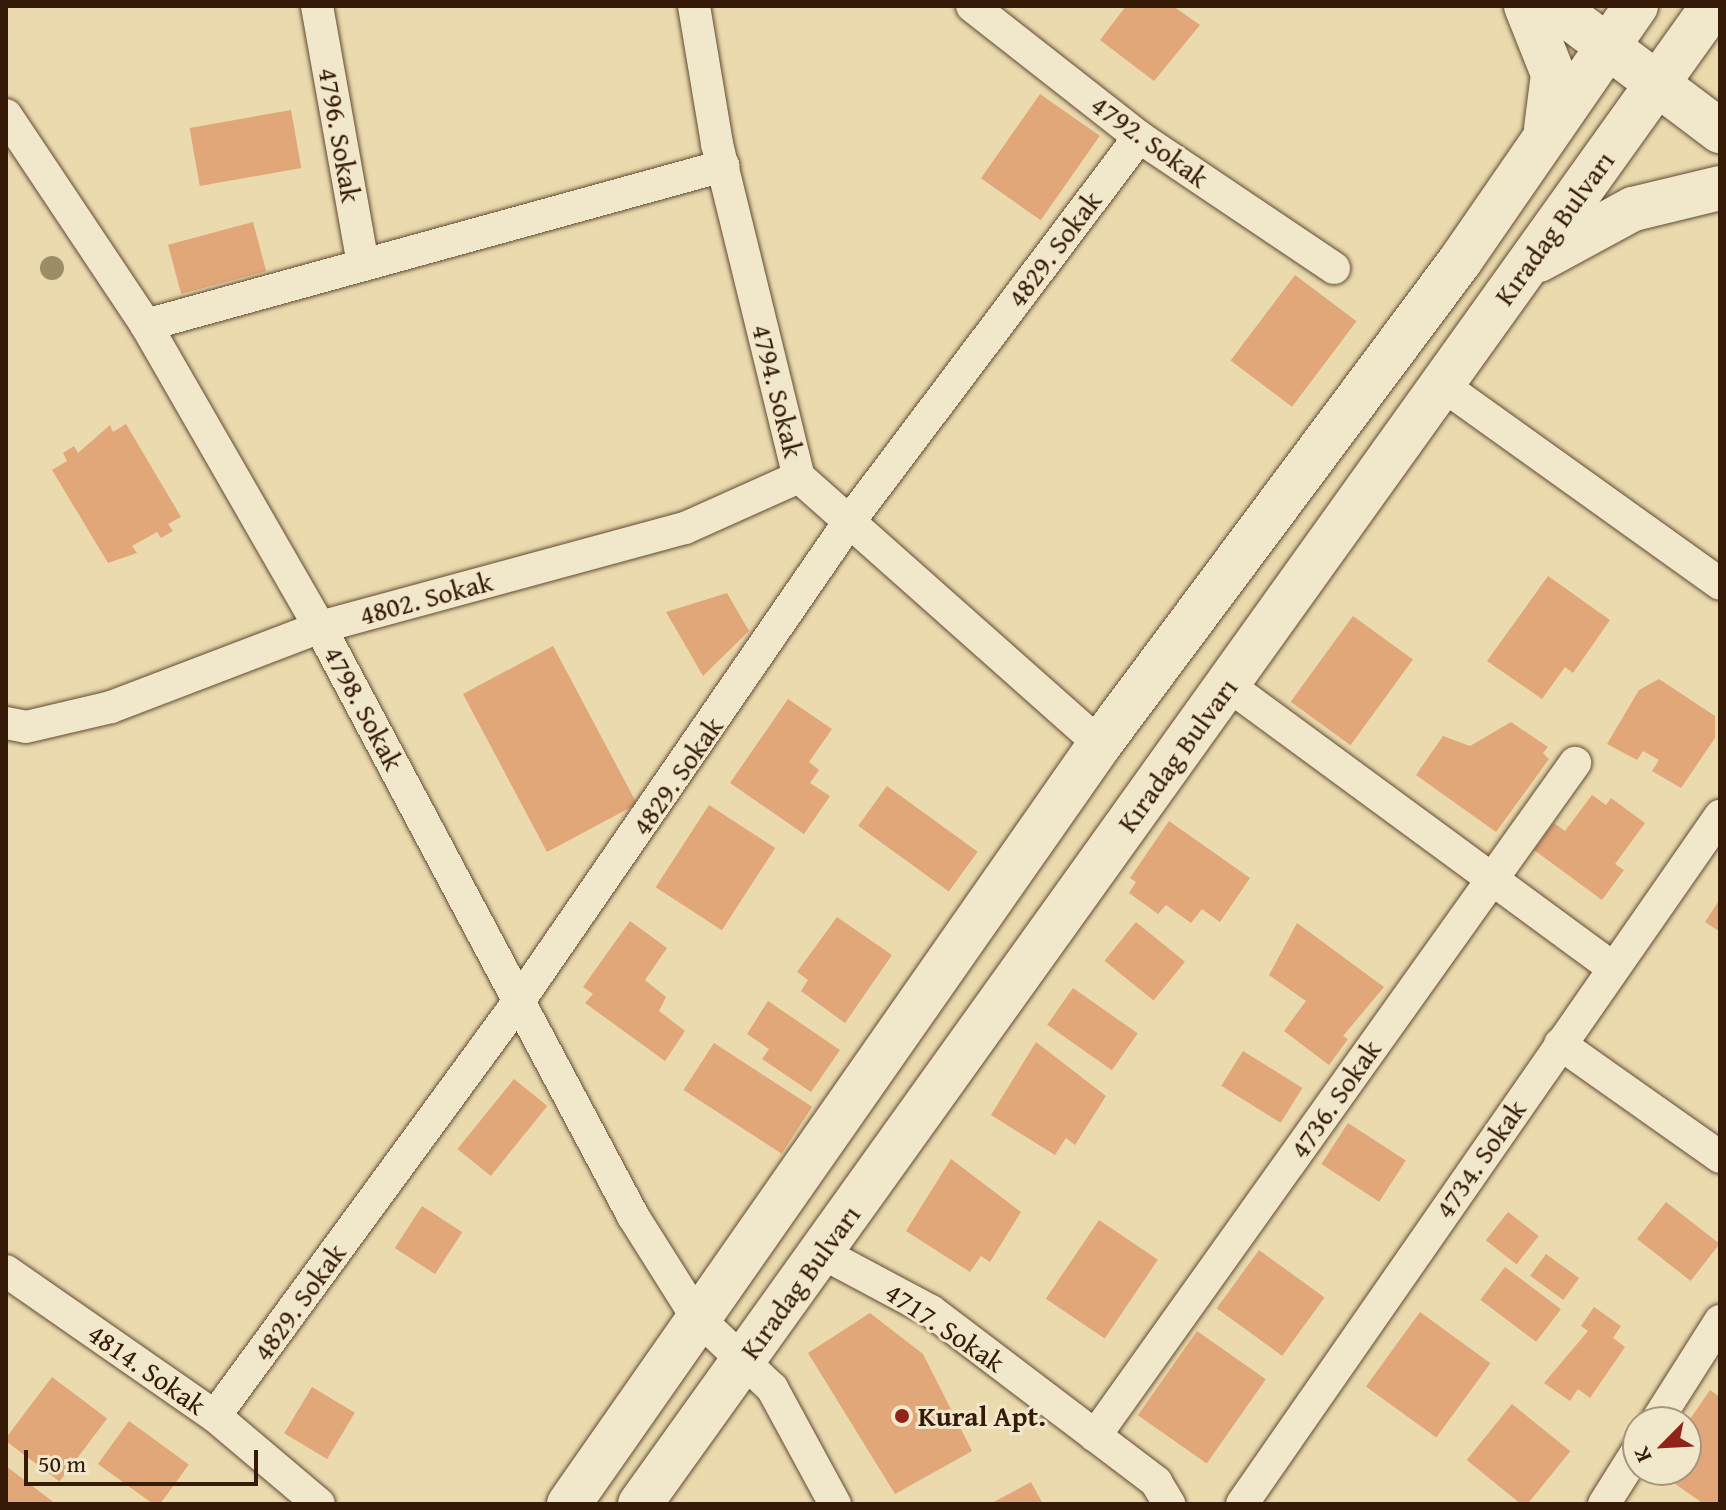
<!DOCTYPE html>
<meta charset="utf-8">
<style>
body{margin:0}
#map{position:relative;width:1726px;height:1510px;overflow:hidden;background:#eadaae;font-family:"Gentium Book Plus",serif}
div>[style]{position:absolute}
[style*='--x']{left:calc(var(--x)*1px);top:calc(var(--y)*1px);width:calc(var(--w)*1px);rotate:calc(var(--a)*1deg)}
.building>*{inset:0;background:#e1a779;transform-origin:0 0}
.roads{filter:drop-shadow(0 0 2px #634a32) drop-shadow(0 0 2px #634a32)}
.street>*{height:32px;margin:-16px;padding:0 16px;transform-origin:16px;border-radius:16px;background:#f1e7ca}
.secondary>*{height:44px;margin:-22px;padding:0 22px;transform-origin:22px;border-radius:22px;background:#f1e7ca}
.trees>*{width:24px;height:24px;margin:-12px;border-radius:50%;background:#9c8c68}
.dots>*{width:22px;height:22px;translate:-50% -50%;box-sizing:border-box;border:4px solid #f1e7ca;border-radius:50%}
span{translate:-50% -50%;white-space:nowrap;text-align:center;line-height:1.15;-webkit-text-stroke:6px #f1e7ca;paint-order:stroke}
.street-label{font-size:28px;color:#361a08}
.poi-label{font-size:28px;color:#361a08;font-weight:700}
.left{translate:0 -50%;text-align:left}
.frame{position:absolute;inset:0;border:8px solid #361a08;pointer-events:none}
.north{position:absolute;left:1622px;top:1406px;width:80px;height:80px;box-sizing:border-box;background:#f1e7ca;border:2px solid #a6957c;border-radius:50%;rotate:246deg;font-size:22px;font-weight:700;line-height:32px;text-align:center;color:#361a08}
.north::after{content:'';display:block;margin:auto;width:28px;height:36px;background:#8f2418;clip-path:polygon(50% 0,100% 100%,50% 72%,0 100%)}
.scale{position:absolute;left:24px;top:1450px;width:234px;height:36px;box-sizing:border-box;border:4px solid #361a08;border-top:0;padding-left:10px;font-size:24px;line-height:28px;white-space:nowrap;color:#361a08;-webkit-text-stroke:6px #f1e7ca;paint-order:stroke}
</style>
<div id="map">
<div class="building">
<div style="clip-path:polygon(1126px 6px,1173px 6px,1200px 25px,1154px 81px,1100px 40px)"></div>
<div style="left:1040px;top:94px;width:73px;height:103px;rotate:35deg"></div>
<div style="left:291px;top:110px;width:59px;height:103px;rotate:80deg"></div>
<div style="left:253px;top:222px;width:51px;height:88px;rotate:75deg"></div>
<div style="left:1295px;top:275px;width:77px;height:107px;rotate:37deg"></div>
<div style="clip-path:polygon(126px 424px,181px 517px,168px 524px,173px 531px,161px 538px,157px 532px,132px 546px,137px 553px,108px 563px,52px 470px,67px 461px,63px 453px,74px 446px,78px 453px,110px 425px,113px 432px)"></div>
<div style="clip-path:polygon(1548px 576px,1610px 620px,1573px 673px,1565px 667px,1542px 699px,1487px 661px)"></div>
<div style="clip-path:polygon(727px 593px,749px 631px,703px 676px,666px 612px)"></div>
<div style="left:1353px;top:616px;width:74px;height:106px;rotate:36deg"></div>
<div style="left:553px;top:646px;width:179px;height:102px;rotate:62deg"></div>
<div style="clip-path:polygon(1659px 679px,1715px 716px,1715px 738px,1681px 788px,1652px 771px,1659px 760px,1643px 751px,1637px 760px,1607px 744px,1639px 690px)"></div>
<div style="clip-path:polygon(788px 699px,832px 729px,809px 762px,819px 770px,810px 783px,830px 796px,804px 834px,730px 783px)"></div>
<div style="clip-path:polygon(1511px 722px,1548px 747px,1543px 753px,1549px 759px,1496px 832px,1416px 775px,1443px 736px,1470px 746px)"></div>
<div style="left:887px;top:786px;width:112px;height:49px;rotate:36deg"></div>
<div style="clip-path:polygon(1592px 795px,1606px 805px,1611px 798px,1645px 823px,1615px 864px,1624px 870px,1602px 900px,1534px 850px,1554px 823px,1565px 831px)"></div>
<div style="left:709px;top:805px;width:79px;height:98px;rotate:33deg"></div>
<div style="clip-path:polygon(1169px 821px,1250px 878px,1220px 922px,1202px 909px,1191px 923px,1166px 905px,1158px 914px,1129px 893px,1136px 882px,1130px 878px)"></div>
<div style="clip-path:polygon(1720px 899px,1720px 932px,1705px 922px)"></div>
<div style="clip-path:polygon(837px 917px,892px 955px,845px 1023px,801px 991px,808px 980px,797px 972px)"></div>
<div style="clip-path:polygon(630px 921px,667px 948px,645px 980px,666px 997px,659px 1011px,685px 1031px,665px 1061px,585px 1003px,593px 994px,583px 987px)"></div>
<div style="left:1136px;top:922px;width:63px;height:50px;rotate:39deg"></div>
<div style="clip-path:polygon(1297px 923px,1384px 987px,1343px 1036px,1348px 1039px,1329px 1065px,1284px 1031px,1306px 1001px,1269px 975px)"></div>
<div style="left:1073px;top:988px;width:79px;height:45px;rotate:35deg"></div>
<div style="clip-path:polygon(768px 1001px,840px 1050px,811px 1092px,762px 1059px,769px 1049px,747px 1034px)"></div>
<div style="clip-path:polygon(1036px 1042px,1106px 1096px,1075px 1145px,1066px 1138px,1055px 1155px,991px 1115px)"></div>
<div style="left:714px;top:1043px;width:117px;height:56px;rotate:33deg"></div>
<div style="left:1243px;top:1051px;width:70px;height:41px;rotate:32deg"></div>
<div style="left:514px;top:1079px;width:43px;height:90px;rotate:39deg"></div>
<div style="left:1348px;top:1123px;width:69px;height:49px;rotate:33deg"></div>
<div style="clip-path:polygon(951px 1159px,1021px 1212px,990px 1262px,981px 1256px,970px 1272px,906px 1231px)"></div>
<div style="left:1666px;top:1202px;width:68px;height:47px;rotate:38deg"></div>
<div style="left:422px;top:1206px;width:48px;height:50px;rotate:33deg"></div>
<div style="left:1508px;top:1212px;width:39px;height:36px;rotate:38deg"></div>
<div style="left:1099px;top:1220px;width:71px;height:95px;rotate:34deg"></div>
<div style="left:1259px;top:1250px;width:81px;height:72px;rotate:36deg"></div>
<div style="left:1546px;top:1254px;width:41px;height:27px;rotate:36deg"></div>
<div style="left:1505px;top:1267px;width:70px;height:41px;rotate:37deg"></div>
<div style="clip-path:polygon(1594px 1307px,1621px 1326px,1613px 1338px,1625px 1347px,1590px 1398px,1578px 1389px,1570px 1401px,1544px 1383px,1588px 1331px,1581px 1326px)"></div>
<div style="left:1420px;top:1312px;width:87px;height:92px;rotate:36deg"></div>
<div style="clip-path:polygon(870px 1313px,923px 1354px,972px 1451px,895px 1494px,808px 1353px)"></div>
<div style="left:1197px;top:1331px;width:84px;height:103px;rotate:35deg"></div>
<div style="left:52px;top:1377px;width:69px;height:79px;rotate:37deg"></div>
<div style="left:312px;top:1387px;width:50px;height:54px;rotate:31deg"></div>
<div style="clip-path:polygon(1710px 1390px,1720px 1397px,1720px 1504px,1704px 1504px,1655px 1470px,1686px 1470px,1686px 1425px)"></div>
<div style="left:1512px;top:1404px;width:75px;height:72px;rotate:39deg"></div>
<div style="left:129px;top:1421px;width:74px;height:53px;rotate:36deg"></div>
<div style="clip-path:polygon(6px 1466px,56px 1504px,6px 1504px)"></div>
<div style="clip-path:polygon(1031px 1482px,1043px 1504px,990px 1504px)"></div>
</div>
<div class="roads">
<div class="street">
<div style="--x:317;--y:6;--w:263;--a:79.9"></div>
<div style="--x:694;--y:6;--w:140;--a:80.5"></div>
<div style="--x:717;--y:144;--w:343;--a:76.2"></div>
<div style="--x:799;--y:477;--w:402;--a:41.6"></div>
<div style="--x:972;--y:6;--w:212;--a:38.1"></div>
<div style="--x:1139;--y:137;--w:235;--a:33.9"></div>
<div style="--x:6;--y:115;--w:252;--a:56.3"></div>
<div style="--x:146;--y:325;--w:349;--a:60.1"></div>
<div style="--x:320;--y:627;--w:667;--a:62.01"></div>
<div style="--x:633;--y:1216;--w:118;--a:57.8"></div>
<div style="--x:696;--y:1316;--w:105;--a:43.5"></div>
<div style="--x:772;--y:1388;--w:132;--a:61.5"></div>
<div style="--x:146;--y:325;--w:599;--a:-15.41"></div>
<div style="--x:1441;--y:384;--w:343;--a:35.6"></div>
<div style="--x:1228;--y:685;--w:476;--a:36.3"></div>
<div style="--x:6;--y:723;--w:20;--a:11"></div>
<div style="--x:26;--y:727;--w:87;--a:-13.2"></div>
<div style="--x:111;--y:707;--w:224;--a:-20.9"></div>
<div style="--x:320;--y:627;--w:378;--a:-15.2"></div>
<div style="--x:685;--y:528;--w:125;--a:-24.1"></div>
<div style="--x:1560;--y:1044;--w:196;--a:35.2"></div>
<div style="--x:822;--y:1253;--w:123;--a:28"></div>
<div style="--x:931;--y:1311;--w:283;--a:37.2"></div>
<div style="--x:1156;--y:1482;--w:26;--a:59"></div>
<div style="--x:6;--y:1271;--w:254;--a:34.8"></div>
<div style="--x:215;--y:1416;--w:136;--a:40.2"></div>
<div style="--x:215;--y:1416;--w:514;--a:-53.78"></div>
<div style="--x:519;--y:1001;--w:582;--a:-55.44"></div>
<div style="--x:849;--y:522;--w:482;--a:-53"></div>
<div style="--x:1656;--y:1422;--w:120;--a:-57.6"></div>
<div style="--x:1095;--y:1436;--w:827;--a:-54.5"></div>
<div style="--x:1242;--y:1504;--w:838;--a:-55.21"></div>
<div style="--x:1604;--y:1504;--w:64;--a:-57.8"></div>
</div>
<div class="secondary">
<div style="--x:1526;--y:6;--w:73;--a:68.3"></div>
<div style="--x:1553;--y:74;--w:55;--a:97.3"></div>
<div style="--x:1554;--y:6;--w:208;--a:37"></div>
<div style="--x:1539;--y:260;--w:107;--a:-28.5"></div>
<div style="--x:1633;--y:209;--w:89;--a:-13.6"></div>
<div style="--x:569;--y:1504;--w:927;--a:-55.06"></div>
<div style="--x:1100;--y:744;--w:602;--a:-53.3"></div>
<div style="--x:1460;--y:261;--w:310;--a:-55.4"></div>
<div style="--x:640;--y:1504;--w:1843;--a:-54.39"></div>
</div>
</div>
<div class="trees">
<div style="left:52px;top:268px"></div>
</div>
<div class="dots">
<div style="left:902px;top:1416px;background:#8f2418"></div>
</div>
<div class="street-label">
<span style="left:340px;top:135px;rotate:80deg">4796. Sokak</span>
<span style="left:1150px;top:141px;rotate:36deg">4792. Sokak</span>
<span style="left:1554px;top:228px;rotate:-54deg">Kıradag Bulvarı</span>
<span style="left:1054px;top:249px;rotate:-53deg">4829. Sokak</span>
<span style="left:778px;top:391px;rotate:76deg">4794. Sokak</span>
<span style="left:426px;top:598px;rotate:-15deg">4802. Sokak</span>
<span style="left:364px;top:708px;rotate:62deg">4798. Sokak</span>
<span style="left:1177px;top:755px;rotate:-54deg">Kıradag Bulvarı</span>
<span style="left:677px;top:776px;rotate:-55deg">4829. Sokak</span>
<span style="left:1335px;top:1099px;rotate:-55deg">4736. Sokak</span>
<span style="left:1480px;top:1159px;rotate:-55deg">4734. Sokak</span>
<span style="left:800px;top:1282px;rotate:-54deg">Kıradag Bulvarı</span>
<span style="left:299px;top:1302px;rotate:-54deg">4829. Sokak</span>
<span style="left:945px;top:1327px;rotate:34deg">4717. Sokak</span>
<span style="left:147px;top:1369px;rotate:35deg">4814. Sokak</span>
</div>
<div class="poi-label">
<span class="left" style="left:918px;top:1416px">Kural Apt.</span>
</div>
<div class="frame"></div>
<div class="north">K</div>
<div class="scale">50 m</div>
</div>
